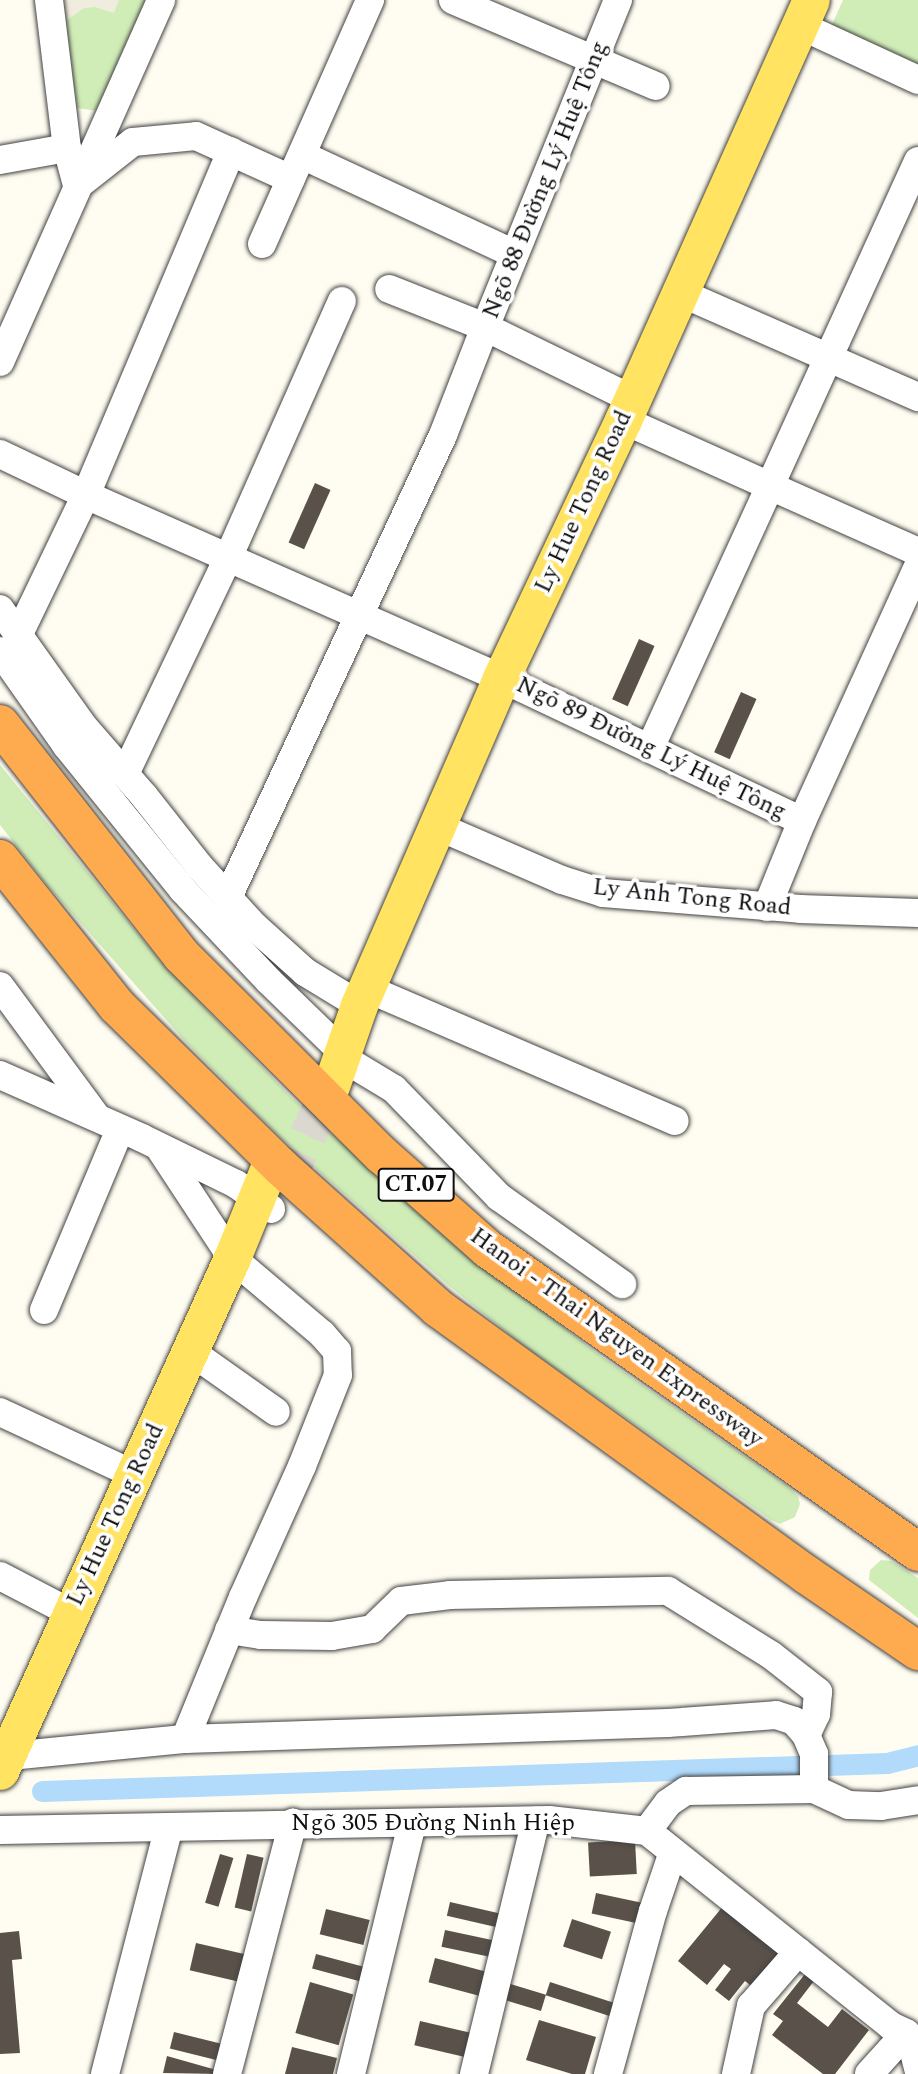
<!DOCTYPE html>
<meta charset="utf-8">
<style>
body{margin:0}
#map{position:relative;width:918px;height:2074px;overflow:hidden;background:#fffdf1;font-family:Spectral,serif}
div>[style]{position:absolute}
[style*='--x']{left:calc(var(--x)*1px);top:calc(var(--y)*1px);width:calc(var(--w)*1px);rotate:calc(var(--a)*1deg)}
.green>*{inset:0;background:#d0edb7}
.plaza>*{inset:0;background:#f1edde}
.canal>*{height:21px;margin:-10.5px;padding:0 10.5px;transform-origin:10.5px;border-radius:10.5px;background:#b1dafb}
.building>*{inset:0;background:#59514a;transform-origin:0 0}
.major-tunnel>*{height:37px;margin-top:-18.5px;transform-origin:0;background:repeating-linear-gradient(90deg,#dbd9cf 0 37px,transparent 0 55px)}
.roads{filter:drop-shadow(0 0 2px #424242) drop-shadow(0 0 2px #424242)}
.minor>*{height:28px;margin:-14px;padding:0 14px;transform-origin:14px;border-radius:14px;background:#fff}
.major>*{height:37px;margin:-18.5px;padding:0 18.5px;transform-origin:18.5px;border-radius:18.5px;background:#ffe361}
.highway>*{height:38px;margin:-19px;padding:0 19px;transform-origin:19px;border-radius:19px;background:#feab50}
span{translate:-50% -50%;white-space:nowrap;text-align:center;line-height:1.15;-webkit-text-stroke:7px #fff;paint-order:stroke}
.shield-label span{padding:2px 5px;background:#fff;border:2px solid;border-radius:5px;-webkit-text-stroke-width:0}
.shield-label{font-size:23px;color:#0f0f0f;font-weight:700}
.street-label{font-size:24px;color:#0f0f0f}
</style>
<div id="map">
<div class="green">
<div style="clip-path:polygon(62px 0,154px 0,98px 111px,77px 108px)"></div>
<div style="clip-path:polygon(843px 0,918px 0,918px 69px,830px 29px)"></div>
<div style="clip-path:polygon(0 765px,162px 963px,291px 1097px,435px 1227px,598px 1354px,786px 1485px,798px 1496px,800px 1504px,795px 1517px,780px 1524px,771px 1520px,521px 1344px,448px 1285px,281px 1138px,184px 1040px,48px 886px,4px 830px,0 825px)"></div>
<div style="clip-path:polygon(881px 1560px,891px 1561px,918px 1578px,918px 1618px,869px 1580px,870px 1570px)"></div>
</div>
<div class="plaza">
<div style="clip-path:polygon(63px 0,119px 0,114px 13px,95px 7px,84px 8px,66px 21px)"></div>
</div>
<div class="canal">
<div style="--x:42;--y:1791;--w:845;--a:-1.9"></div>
<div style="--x:887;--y:1763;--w:32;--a:-14"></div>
</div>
<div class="building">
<div style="left:315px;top:483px;width:17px;height:65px;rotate:24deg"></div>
<div style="left:639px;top:639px;width:17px;height:66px;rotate:24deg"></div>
<div style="left:741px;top:692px;width:17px;height:66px;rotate:24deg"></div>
<div style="left:635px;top:1840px;width:34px;height:47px;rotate:87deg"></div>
<div style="left:220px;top:1854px;width:14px;height:51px;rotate:17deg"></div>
<div style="left:247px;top:1854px;width:17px;height:55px;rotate:13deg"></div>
<div style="left:596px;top:1893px;width:48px;height:21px;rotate:12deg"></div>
<div style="left:450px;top:1902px;width:58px;height:14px;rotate:13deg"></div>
<div style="clip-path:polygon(724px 1905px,785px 1955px,756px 1990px,745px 1981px,729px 2001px,715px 1990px,731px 1969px,724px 1964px,707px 1985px,678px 1961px)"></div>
<div style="left:326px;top:1909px;width:45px;height:26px;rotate:14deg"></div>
<div style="left:572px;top:1919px;width:41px;height:29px;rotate:18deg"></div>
<div style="left:445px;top:1930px;width:54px;height:17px;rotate:12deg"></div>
<div style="clip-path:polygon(19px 1931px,22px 1959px,12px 1960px,20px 2053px,0 2054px,0 1933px)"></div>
<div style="left:196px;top:1943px;width:55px;height:28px;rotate:13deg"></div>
<div style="left:316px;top:1954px;width:56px;height:15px;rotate:15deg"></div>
<div style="left:435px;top:1958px;width:57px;height:25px;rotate:15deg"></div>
<div style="clip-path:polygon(805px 1974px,814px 1981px,797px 2003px,828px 2027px,842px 2009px,869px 2030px,835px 2074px,823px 2074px,772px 2035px,783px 2021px,773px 2014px)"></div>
<div style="left:501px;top:1981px;width:47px;height:17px;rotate:17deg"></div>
<div style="left:310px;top:1982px;width:45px;height:53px;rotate:16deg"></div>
<div style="left:550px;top:1982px;width:67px;height:14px;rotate:18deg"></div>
<div style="clip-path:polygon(539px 2020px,596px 2037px,585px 2074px,572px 2074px,526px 2060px)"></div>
<div style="left:420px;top:2021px;width:54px;height:25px;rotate:13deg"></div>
<div style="left:174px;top:2032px;width:57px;height:17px;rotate:14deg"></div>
<div style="clip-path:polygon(292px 2047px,337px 2058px,333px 2074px,285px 2074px)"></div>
<div style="clip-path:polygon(167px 2056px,220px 2071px,219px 2074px,163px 2073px)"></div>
</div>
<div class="major-tunnel">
<div style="--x:284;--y:1185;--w:110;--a:-64.6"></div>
</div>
<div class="roads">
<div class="minor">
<div style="--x:49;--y:0;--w:149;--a:83.1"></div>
<div style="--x:453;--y:0;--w:220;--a:23"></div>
<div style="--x:618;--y:0;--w:353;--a:112.1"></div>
<div style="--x:485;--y:327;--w:164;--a:26.1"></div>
<div style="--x:799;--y:25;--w:131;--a:24.8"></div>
<div style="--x:302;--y:155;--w:234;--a:25"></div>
<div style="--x:0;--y:160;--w:68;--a:-10.2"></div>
<div style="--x:67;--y:148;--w:39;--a:75"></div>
<div style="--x:77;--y:186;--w:71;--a:-38.2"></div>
<div style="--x:133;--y:142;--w:63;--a:-5.4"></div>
<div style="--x:196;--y:136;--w:104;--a:24.4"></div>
<div style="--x:918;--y:161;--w:357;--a:114.5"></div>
<div style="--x:770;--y:486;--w:162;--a:24"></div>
<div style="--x:262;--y:244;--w:267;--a:-66.1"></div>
<div style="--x:681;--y:293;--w:259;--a:23.7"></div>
<div style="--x:0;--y:362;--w:396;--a:-66"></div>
<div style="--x:623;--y:420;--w:161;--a:24.2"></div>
<div style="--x:770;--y:486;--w:288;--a:114.6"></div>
<div style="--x:0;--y:454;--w:95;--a:25.5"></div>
<div style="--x:86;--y:495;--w:454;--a:23.8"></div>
<div style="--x:501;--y:678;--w:333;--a:25.4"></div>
<div style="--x:0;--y:609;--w:143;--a:54.6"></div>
<div style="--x:83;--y:726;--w:93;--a:48.9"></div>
<div style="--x:144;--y:796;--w:89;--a:51.8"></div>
<div style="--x:199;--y:866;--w:81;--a:47.5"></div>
<div style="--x:254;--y:926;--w:69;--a:42"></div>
<div style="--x:305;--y:972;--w:63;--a:31.4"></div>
<div style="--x:18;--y:636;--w:157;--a:-64.3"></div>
<div style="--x:86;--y:495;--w:373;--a:-67.1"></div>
<div style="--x:0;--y:651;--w:115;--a:54.9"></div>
<div style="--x:66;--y:745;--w:186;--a:51.1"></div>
<div style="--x:183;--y:890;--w:125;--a:46.6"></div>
<div style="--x:269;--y:981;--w:89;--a:44.1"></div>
<div style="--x:125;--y:774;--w:239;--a:-64.5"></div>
<div style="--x:228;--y:558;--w:281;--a:-66.1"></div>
<div style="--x:437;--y:826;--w:136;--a:23.4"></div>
<div style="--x:562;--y:880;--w:43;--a:17.6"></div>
<div style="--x:603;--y:893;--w:198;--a:4.6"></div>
<div style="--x:800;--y:909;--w:118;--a:1.9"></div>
<div style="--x:228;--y:897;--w:510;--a:-65.04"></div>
<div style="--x:443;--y:435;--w:116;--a:-68.7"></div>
<div style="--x:485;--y:327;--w:103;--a:-158.4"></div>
<div style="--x:767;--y:907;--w:93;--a:-67.9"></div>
<div style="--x:802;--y:821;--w:279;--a:-65.5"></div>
<div style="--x:0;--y:986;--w:162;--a:53.6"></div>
<div style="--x:366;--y:988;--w:336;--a:23.3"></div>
<div style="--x:341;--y:1057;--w:62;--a:31.1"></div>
<div style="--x:394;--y:1089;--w:151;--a:45.8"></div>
<div style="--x:499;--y:1197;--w:151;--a:35.3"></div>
<div style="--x:0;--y:1075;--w:155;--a:23.9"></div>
<div style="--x:142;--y:1138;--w:105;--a:26.1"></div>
<div style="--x:236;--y:1184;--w:43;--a:35.5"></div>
<div style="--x:159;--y:1147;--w:133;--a:56.7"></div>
<div style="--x:232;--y:1258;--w:118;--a:40.2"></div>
<div style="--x:322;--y:1334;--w:23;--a:49"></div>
<div style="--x:337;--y:1351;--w:24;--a:88"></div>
<div style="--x:338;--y:1375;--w:98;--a:111.6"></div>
<div style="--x:302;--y:1466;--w:144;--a:114.2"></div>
<div style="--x:243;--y:1597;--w:153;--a:112.2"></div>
<div style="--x:44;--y:1310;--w:196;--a:-67.2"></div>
<div style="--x:190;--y:1351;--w:105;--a:35.3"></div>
<div style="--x:0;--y:1412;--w:149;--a:25"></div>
<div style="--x:0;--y:1576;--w:80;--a:27.5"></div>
<div style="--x:229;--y:1630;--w:32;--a:9"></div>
<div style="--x:261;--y:1635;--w:71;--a:0.8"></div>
<div style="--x:332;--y:1636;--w:41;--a:-9.9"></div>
<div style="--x:372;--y:1629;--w:40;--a:-44"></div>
<div style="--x:401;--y:1601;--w:49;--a:-7"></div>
<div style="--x:450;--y:1595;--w:218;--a:-1.1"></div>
<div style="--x:668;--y:1591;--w:121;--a:31.9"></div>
<div style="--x:771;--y:1655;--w:60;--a:38.2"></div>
<div style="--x:818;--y:1692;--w:22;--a:95"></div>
<div style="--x:816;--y:1714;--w:23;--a:115"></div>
<div style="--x:0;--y:1757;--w:186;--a:-5.6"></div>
<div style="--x:185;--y:1739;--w:483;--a:-1.9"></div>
<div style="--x:668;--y:1723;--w:108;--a:-4.2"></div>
<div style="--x:776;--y:1715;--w:19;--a:18"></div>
<div style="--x:794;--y:1721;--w:18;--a:49"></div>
<div style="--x:806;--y:1735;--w:21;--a:67"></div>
<div style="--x:814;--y:1754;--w:35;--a:90"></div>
<div style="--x:814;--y:1789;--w:38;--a:25"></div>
<div style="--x:849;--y:1805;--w:32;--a:2"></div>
<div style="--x:881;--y:1806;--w:37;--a:-9"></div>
<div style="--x:0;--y:1830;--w:549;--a:-1.04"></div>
<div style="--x:549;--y:1820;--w:99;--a:6.4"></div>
<div style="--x:647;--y:1831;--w:312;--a:38.6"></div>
<div style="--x:891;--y:2026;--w:17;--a:25"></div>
<div style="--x:906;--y:2033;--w:9;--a:54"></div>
<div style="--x:911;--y:2040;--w:7;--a:0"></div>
<div style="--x:647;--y:1831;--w:35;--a:-53"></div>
<div style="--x:668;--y:1803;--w:22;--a:-34"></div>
<div style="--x:686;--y:1791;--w:128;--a:-0.9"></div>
<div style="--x:911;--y:2040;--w:30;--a:76"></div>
<div style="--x:105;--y:2074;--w:255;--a:-75.5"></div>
<div style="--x:227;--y:2074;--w:260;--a:-75.3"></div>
<div style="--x:351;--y:2074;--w:258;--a:-76.3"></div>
<div style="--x:474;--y:2074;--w:261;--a:-76.3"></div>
<div style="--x:608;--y:2074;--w:169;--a:-74.6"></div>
<div style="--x:653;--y:1911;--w:62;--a:-71.3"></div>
<div style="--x:736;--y:2074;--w:70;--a:-77.6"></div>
<div style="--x:751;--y:2006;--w:72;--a:-49"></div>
<div style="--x:869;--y:2074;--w:55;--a:-47.9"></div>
</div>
<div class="major">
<div style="--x:331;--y:1086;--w:86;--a:-70.9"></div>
<div style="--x:359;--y:1005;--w:357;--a:-66.5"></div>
<div style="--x:501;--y:678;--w:285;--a:-64.7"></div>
<div style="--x:623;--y:420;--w:460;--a:-65.9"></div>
<div style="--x:0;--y:1771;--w:563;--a:-65.67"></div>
<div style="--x:232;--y:1258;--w:95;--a:-67.8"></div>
</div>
<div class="highway">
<div style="--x:0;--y:724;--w:293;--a:51.9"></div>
<div style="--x:181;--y:955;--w:284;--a:44.9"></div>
<div style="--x:382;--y:1155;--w:142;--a:41.6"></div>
<div style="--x:488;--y:1249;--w:526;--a:35.17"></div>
<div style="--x:0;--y:859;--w:188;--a:51.5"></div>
<div style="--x:117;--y:1006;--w:231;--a:44.5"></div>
<div style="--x:282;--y:1168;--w:210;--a:41.9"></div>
<div style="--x:438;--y:1308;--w:455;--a:35.9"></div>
<div style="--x:807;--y:1575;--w:135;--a:34.4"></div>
</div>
</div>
<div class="shield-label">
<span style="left:416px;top:1185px">CT.07</span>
</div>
<div class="street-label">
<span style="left:546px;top:180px;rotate:-68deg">Ngõ 88 Đường Lý Huệ Tông</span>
<span style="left:584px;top:502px;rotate:-65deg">Ly Hue Tong Road</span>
<span style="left:651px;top:749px;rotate:26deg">Ngõ 89 Đường Lý Huệ Tông</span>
<span style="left:692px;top:898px;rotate:6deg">Ly Anh Tong Road</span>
<span style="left:616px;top:1338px;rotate:36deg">Hanoi - Thai Nguyen Expressway</span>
<span style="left:116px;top:1515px;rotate:-65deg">Ly Hue Tong Road</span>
<span style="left:433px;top:1824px">Ngõ 305 Đường Ninh Hiệp</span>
</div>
</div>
